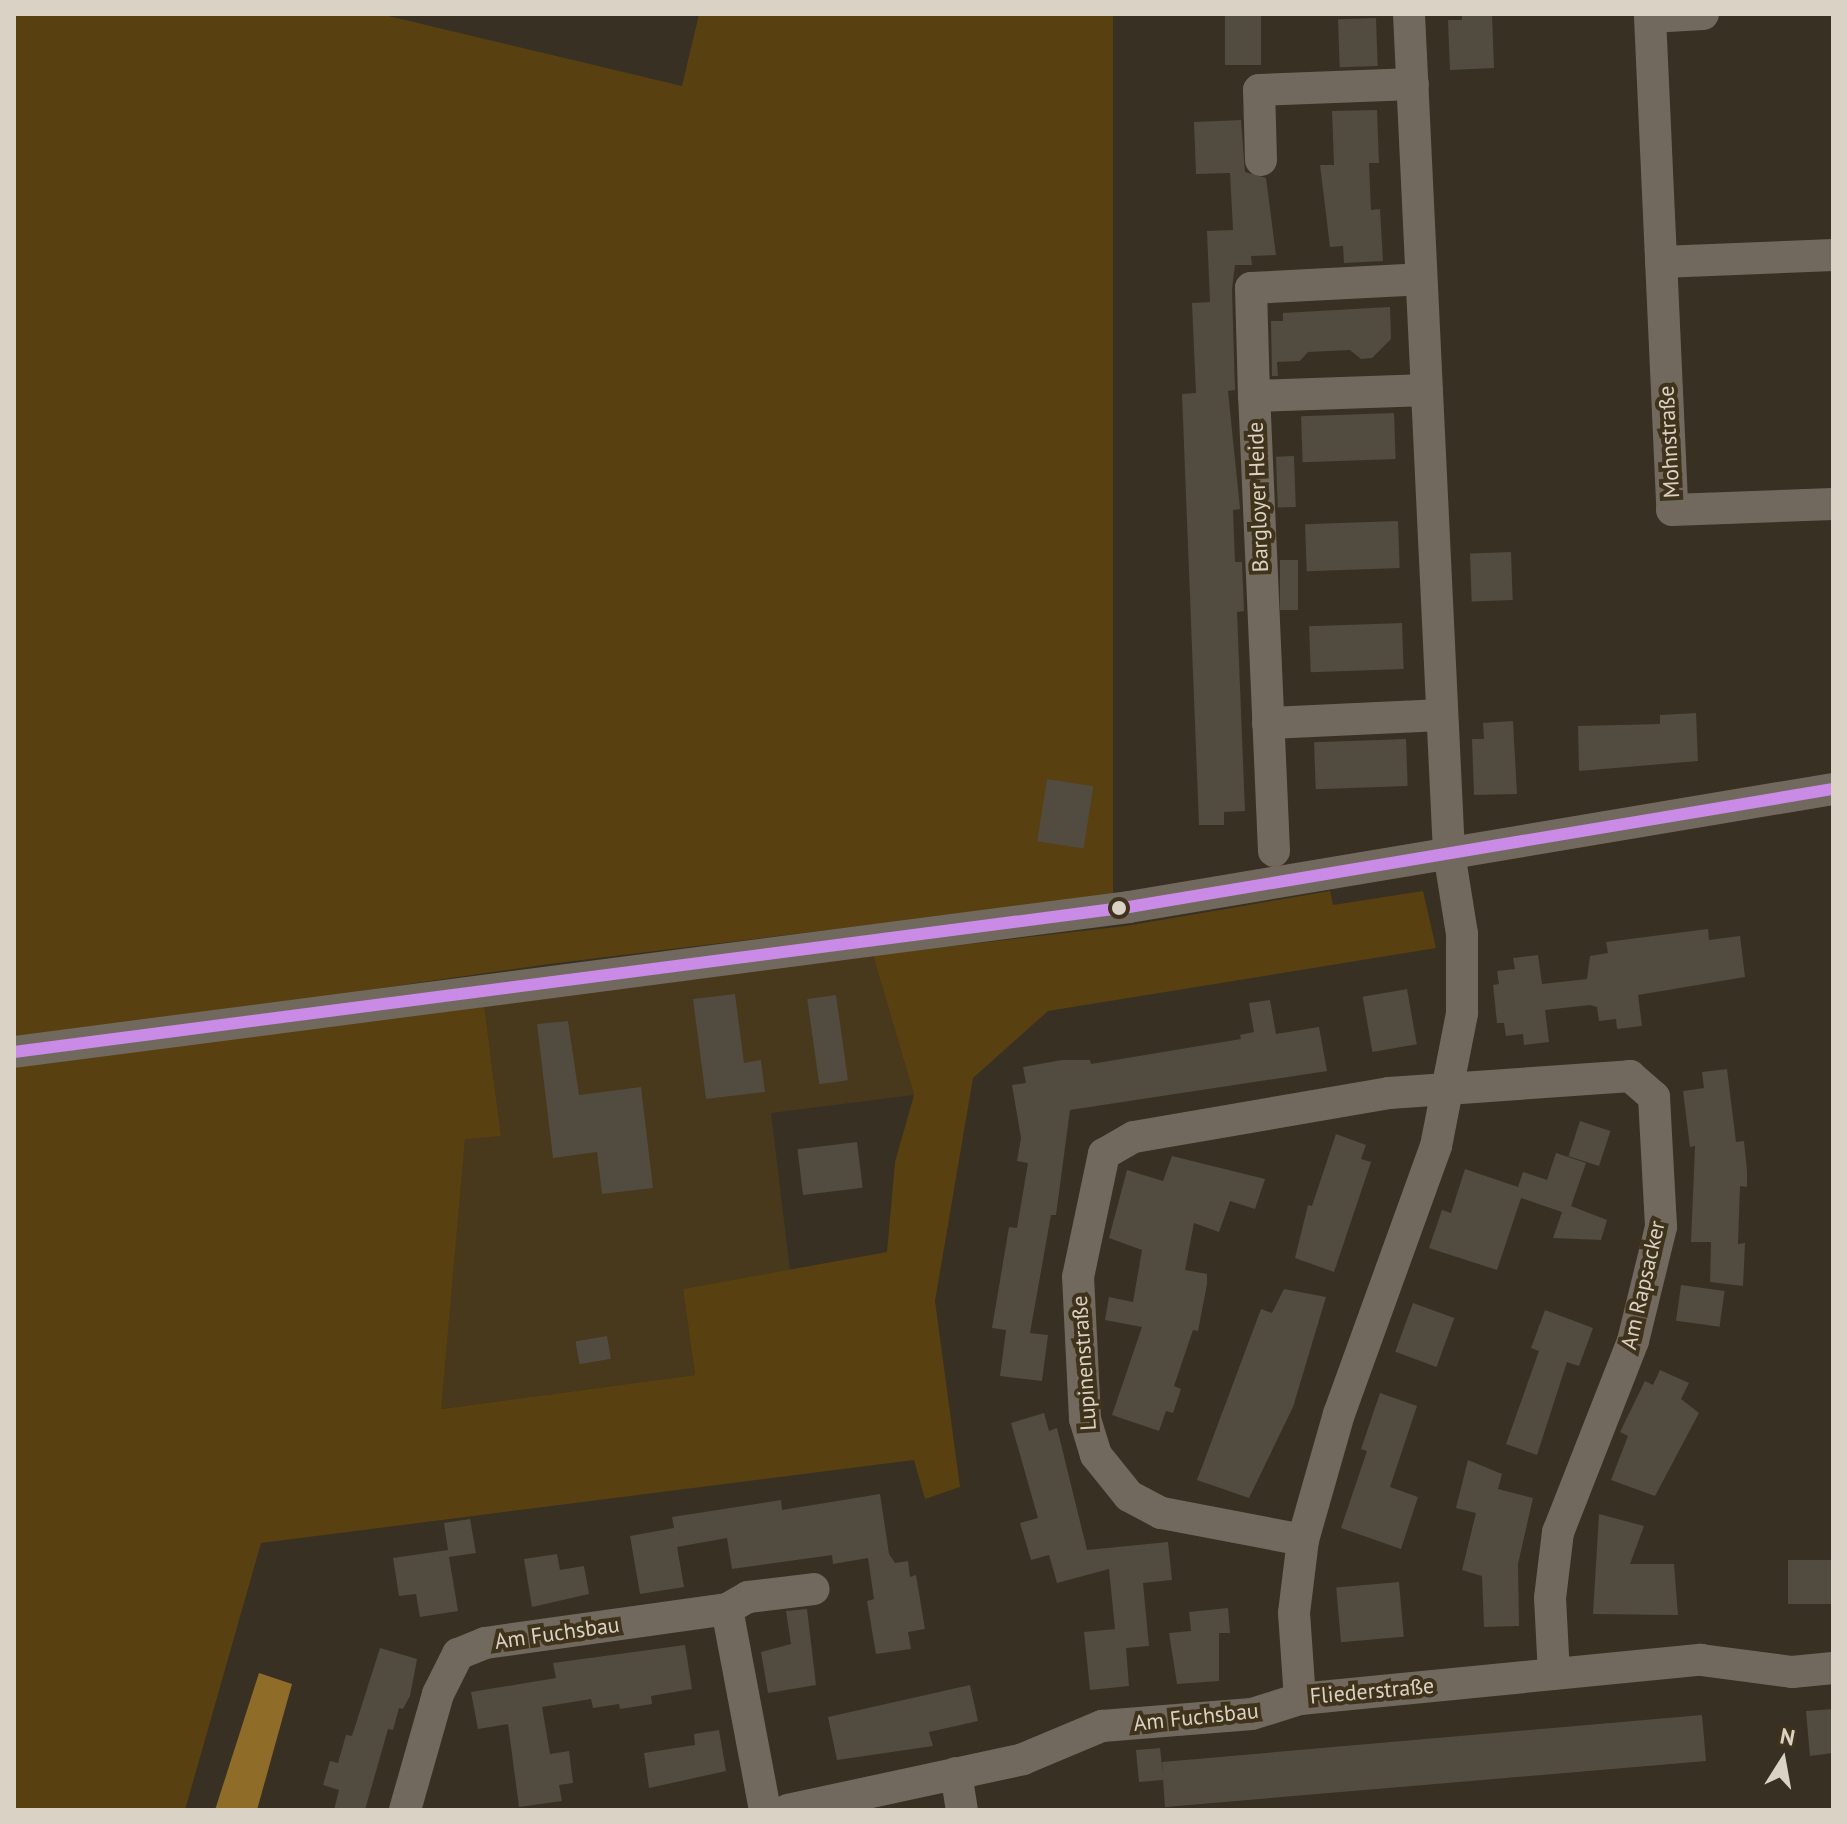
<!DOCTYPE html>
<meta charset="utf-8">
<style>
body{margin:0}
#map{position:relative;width:1847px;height:1824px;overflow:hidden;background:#383023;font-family:"PT Sans",sans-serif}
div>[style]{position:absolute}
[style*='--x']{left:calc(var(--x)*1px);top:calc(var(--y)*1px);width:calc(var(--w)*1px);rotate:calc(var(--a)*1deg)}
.built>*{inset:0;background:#48381c}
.green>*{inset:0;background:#584010}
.water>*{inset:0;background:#906c29}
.building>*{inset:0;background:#514b40;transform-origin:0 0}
.minor>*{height:32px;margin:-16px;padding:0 16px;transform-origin:16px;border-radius:16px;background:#71695d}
.bus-1>*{height:12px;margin:-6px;padding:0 6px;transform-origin:6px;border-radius:6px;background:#ca8be6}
.dots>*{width:22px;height:22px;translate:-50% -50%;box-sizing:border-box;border:4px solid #40331b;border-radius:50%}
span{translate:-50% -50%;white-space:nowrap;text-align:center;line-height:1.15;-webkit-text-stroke:8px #40331b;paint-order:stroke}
.street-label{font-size:22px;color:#dad2c4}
.frame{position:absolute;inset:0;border:16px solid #dad2c4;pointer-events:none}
.north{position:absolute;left:1743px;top:1720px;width:80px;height:80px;-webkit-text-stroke:6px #40331b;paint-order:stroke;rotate:11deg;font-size:22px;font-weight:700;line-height:32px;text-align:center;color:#dad2c4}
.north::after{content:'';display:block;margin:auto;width:28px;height:36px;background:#dad2c4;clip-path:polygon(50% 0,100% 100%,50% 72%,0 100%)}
</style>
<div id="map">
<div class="built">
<div style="clip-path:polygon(873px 955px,914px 1095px,771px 1113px,790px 1270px,683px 1289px,695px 1375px,440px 1409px,465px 1138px,501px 1135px,484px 1004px)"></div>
</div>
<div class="green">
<div style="clip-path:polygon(14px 14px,380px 14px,682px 86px,699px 14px,1113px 14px,1113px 895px,549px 964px,14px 1041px)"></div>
<div style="clip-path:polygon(1330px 891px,1333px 905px,1423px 891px,1436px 948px,1048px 1011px,973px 1078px,935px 1301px,960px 1487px,925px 1499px,914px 1460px,261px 1543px,185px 1810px,14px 1810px,14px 1063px,484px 1004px,501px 1136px,465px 1139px,441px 1409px,695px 1375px,683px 1289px,887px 1252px,895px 1162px,914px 1095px,873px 955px,1126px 926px)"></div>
</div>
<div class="water">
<div style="clip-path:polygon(259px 1673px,292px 1684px,257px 1810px,215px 1810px)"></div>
</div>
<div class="building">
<div style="left:1225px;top:14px;width:36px;height:51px"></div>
<div style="clip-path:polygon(1462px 14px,1492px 14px,1494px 68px,1450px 70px,1448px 20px,1462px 20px)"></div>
<div style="left:1376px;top:18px;width:48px;height:38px;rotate:88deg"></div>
<div style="clip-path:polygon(1377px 110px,1379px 163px,1369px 163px,1371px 210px,1380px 209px,1383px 261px,1344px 263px,1343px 246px,1330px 247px,1320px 165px,1334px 165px,1332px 111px)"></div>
<div style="clip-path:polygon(1241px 120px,1245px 172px,1266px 178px,1276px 255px,1251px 256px,1252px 265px,1235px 265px,1232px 289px,1235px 390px,1228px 391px,1240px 509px,1233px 510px,1235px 562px,1242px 562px,1244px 611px,1237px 612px,1245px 811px,1224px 812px,1224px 825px,1199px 825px,1182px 394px,1196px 393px,1192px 303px,1210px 302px,1207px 231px,1233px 230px,1230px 173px,1196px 174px,1194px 122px)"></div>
<div style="clip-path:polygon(1390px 307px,1391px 339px,1372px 358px,1361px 359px,1350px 350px,1308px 352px,1300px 361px,1277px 362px,1278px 376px,1272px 376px,1271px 321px,1283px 321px,1283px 313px)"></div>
<div style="left:1394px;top:413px;width:46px;height:93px;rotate:88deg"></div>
<div style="left:1294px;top:456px;width:51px;height:18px;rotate:88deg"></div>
<div style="left:1398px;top:521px;width:47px;height:93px;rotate:88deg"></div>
<div style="left:1511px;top:552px;width:48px;height:41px;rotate:88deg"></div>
<div style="left:1280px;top:560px;width:18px;height:50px"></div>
<div style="left:1402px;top:623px;width:46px;height:93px;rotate:88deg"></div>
<div style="clip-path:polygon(1696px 713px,1698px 761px,1579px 771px,1578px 726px,1660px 724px,1660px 715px)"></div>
<div style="clip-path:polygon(1513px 721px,1517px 794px,1474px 795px,1472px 739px,1484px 739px,1483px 723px)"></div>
<div style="left:1406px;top:739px;width:47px;height:92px;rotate:88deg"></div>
<div style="left:1047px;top:779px;width:47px;height:63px;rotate:9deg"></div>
<div style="clip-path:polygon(1708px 929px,1709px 940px,1740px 936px,1745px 977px,1638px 995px,1642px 1026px,1617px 1029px,1616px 1019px,1599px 1021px,1597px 1007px,1590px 1005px,1545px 1010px,1549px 1042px,1524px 1045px,1523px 1034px,1506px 1036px,1504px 1023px,1497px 1023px,1493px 985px,1499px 984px,1497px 971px,1515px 969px,1513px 958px,1538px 955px,1542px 984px,1587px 979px,1590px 956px,1608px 953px,1606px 942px)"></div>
<div style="left:1407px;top:989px;width:56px;height:45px;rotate:80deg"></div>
<div style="clip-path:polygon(735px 994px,744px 1063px,761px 1060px,765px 1092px,706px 1099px,693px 999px)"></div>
<div style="left:836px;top:995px;width:86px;height:29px;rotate:82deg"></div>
<div style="clip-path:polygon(1270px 1000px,1276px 1034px,1319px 1027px,1327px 1071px,1070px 1110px,1056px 1215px,1051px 1215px,1030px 1333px,1048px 1335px,1042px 1381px,1000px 1376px,1006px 1330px,992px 1328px,1009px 1227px,1017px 1228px,1028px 1163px,1017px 1161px,1021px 1138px,1012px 1085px,1026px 1083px,1023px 1067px,1062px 1060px,1090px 1060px,1091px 1064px,1241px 1039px,1240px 1035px,1254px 1032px,1249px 1003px)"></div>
<div style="clip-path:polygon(568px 1021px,579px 1095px,641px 1087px,653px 1188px,602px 1194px,597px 1152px,553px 1158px,537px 1024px)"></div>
<div style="clip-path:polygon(1727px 1069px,1736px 1142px,1744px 1141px,1747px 1171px,1747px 1187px,1740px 1186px,1738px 1244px,1745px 1243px,1743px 1286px,1710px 1282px,1711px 1242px,1691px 1242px,1695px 1146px,1690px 1147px,1683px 1091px,1704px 1088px,1702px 1072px)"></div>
<div style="left:1580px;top:1121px;width:32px;height:37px;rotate:18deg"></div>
<div style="clip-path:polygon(1336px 1134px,1366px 1145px,1361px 1159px,1371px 1162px,1334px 1272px,1295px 1258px,1308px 1205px,1312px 1206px)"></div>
<div style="left:857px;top:1142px;width:46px;height:60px;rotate:83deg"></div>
<div style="clip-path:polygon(1556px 1153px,1586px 1163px,1571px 1206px,1607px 1220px,1601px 1240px,1553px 1238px,1562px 1212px,1521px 1198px,1497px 1270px,1429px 1248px,1442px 1210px,1451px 1213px,1465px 1169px,1518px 1187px,1523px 1172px,1547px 1180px)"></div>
<div style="clip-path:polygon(1172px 1156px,1265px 1179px,1255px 1209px,1230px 1201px,1219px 1232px,1194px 1223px,1185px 1270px,1207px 1274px,1207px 1284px,1198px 1331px,1193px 1330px,1174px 1386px,1181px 1389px,1173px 1413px,1166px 1411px,1159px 1431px,1112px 1415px,1142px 1327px,1105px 1320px,1109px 1297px,1133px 1302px,1142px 1250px,1109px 1238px,1127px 1170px,1163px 1181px)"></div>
<div style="left:1681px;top:1285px;width:44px;height:36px;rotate:8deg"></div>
<div style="clip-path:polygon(1284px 1289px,1326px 1297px,1293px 1407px,1249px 1498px,1197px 1480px,1261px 1309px,1272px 1313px)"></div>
<div style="left:1413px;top:1303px;width:44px;height:52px;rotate:20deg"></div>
<div style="clip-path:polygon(1545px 1310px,1593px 1328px,1579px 1366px,1567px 1362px,1537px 1455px,1506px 1444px,1539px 1351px,1531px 1348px)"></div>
<div style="left:607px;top:1336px;width:23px;height:32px;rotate:80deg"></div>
<div style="clip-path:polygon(1660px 1370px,1689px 1383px,1681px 1399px,1699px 1413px,1655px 1496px,1611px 1480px,1628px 1436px,1620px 1432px,1645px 1381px,1653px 1385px)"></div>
<div style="clip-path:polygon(1380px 1393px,1417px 1406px,1390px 1487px,1418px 1497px,1401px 1549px,1341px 1528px,1367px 1451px,1361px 1449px)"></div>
<div style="clip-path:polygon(1044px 1413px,1049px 1431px,1057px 1428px,1087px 1550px,1168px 1542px,1172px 1580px,1143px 1583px,1149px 1646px,1126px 1648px,1129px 1686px,1090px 1690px,1084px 1632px,1115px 1629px,1109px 1569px,1057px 1583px,1049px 1555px,1031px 1560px,1020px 1523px,1038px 1518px,1011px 1423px)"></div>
<div style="clip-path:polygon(1468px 1460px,1502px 1474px,1498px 1489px,1533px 1498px,1518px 1564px,1519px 1626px,1484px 1627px,1482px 1576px,1462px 1570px,1476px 1513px,1456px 1508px)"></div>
<div style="clip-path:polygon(880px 1494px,889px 1554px,895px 1563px,908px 1561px,910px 1577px,916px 1575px,925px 1629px,908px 1632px,911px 1649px,876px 1654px,867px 1601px,874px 1599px,868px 1558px,833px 1564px,832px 1555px,732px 1569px,727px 1538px,677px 1547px,675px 1535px,684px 1587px,640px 1594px,630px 1536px,674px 1528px,672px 1517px,781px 1500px,782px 1510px)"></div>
<div style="clip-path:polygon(1599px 1514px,1644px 1526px,1630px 1564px,1674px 1564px,1678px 1615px,1593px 1614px)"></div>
<div style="clip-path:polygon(470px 1519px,476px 1553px,449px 1557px,458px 1611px,420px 1617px,416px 1594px,399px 1596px,393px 1558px,448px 1550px,444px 1523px)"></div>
<div style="clip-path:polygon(557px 1554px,560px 1570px,584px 1566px,589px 1594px,532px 1607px,524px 1559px)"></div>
<div style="left:1833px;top:1560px;width:44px;height:45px;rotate:90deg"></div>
<div style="left:1399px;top:1582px;width:55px;height:63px;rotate:85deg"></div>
<div style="clip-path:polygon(1228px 1608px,1230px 1633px,1219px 1633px,1219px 1681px,1177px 1684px,1169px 1633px,1191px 1631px,1189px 1612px)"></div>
<div style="clip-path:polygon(807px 1609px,816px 1685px,768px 1693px,761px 1652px,791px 1644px,786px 1611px)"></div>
<div style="clip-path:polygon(685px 1645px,692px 1689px,651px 1696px,652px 1704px,620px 1709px,619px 1704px,593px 1708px,591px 1699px,542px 1707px,550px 1754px,569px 1751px,573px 1783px,559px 1785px,562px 1801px,519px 1807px,508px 1724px,478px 1729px,471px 1692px,556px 1678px,553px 1663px)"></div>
<div style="clip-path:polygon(380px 1648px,417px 1659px,410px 1696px,403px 1709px,399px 1708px,393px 1730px,388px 1729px,365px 1810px,334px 1810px,339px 1790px,323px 1785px,330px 1761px,338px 1763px,346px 1735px,352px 1736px)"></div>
<div style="clip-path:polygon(970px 1685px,978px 1721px,929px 1732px,933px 1746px,837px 1760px,828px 1717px)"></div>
<div style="clip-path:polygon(1833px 1709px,1833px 1753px,1810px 1756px,1806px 1711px)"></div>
<div style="clip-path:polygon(1702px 1715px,1706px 1761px,1165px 1807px,1163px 1780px,1139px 1782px,1136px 1750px,1160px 1748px,1163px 1775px,1162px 1762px)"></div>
<div style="clip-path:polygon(719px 1730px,726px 1771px,649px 1788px,644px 1753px,695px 1745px,694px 1734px)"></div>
</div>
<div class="minor">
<div style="--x:1703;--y:14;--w:53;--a:176.8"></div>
<div style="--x:1650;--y:17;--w:493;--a:87.4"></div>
<div style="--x:1672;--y:510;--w:161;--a:-2.1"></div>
<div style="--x:1261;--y:160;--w:70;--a:-91.6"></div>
<div style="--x:1259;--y:90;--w:154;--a:-2.2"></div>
<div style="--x:1661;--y:262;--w:172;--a:-2.3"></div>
<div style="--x:1254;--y:396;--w:108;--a:-91.6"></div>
<div style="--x:1251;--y:288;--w:169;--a:-3"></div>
<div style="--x:1268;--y:723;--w:174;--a:-2.6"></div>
<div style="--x:1274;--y:851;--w:455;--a:-92.5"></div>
<div style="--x:1254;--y:396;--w:173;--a:-2"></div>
<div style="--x:14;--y:1052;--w:1124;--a:-7.41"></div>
<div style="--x:1129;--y:907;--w:714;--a:-9.52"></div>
<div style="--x:1303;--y:1540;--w:145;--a:-169.2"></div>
<div style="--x:1161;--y:1513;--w:36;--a:-152"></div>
<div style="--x:1129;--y:1496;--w:53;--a:-128.8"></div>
<div style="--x:1096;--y:1455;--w:38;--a:-107"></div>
<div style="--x:1085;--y:1419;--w:142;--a:-92.8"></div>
<div style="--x:1078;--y:1277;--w:126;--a:-78.1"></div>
<div style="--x:1104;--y:1154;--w:34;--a:-30"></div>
<div style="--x:1134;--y:1137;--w:259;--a:-9.8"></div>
<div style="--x:1389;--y:1093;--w:242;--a:-4"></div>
<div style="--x:1630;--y:1076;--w:32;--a:41"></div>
<div style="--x:1654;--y:1097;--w:130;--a:86.9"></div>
<div style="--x:1661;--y:1227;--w:117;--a:103.8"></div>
<div style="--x:1633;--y:1341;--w:205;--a:111.4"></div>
<div style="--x:1558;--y:1532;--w:66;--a:96.9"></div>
<div style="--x:1550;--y:1598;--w:76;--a:87"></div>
<div style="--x:727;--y:1609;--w:24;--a:-30"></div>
<div style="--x:748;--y:1597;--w:66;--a:-6.9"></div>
<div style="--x:1300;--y:1699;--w:86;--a:-94"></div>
<div style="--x:1294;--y:1613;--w:74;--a:-83"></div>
<div style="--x:1303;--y:1540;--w:131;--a:-74.1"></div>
<div style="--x:1339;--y:1414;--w:285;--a:-70.1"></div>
<div style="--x:1436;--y:1146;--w:136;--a:-78.9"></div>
<div style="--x:1462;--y:1013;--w:79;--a:-90"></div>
<div style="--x:1462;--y:934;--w:82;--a:-99.1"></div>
<div style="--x:1449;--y:853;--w:840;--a:-92.73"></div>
<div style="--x:956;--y:1773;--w:37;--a:81"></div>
<div style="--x:405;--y:1810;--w:121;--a:-74.1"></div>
<div style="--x:438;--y:1694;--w:45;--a:-63.4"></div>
<div style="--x:458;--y:1654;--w:29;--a:-22"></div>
<div style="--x:485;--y:1643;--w:244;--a:-8"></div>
<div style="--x:727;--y:1609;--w:205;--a:79.3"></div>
<div style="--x:788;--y:1810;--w:240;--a:-12.2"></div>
<div style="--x:1023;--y:1759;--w:86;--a:-22.7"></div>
<div style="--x:1102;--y:1726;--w:150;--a:-4.6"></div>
<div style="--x:1252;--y:1714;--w:50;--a:-17.4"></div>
<div style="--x:1300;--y:1699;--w:403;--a:-5.6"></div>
<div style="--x:1701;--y:1660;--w:92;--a:7.5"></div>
<div style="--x:1792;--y:1672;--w:41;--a:-5.6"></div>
</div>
<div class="bus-1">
<div style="--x:14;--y:1052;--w:1124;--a:-7.41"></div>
<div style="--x:1129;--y:907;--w:714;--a:-9.52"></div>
</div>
<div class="dots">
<div style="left:1119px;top:908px;background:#dad2c4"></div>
</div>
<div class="street-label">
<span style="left:1669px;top:442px;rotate:-93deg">Mohnstraße</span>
<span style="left:1258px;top:497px;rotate:-92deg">Bargloyer Heide</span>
<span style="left:1643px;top:1285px;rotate:-77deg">Am Rapsacker</span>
<span style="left:1084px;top:1363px;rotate:-94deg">Lupinenstraße</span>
<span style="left:557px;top:1633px;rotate:-8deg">Am Fuchsbau</span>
<span style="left:1372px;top:1691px;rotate:-5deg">Fliederstraße</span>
<span style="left:1196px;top:1717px;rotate:-6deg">Am Fuchsbau</span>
</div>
<div class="frame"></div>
<div class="north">N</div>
</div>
